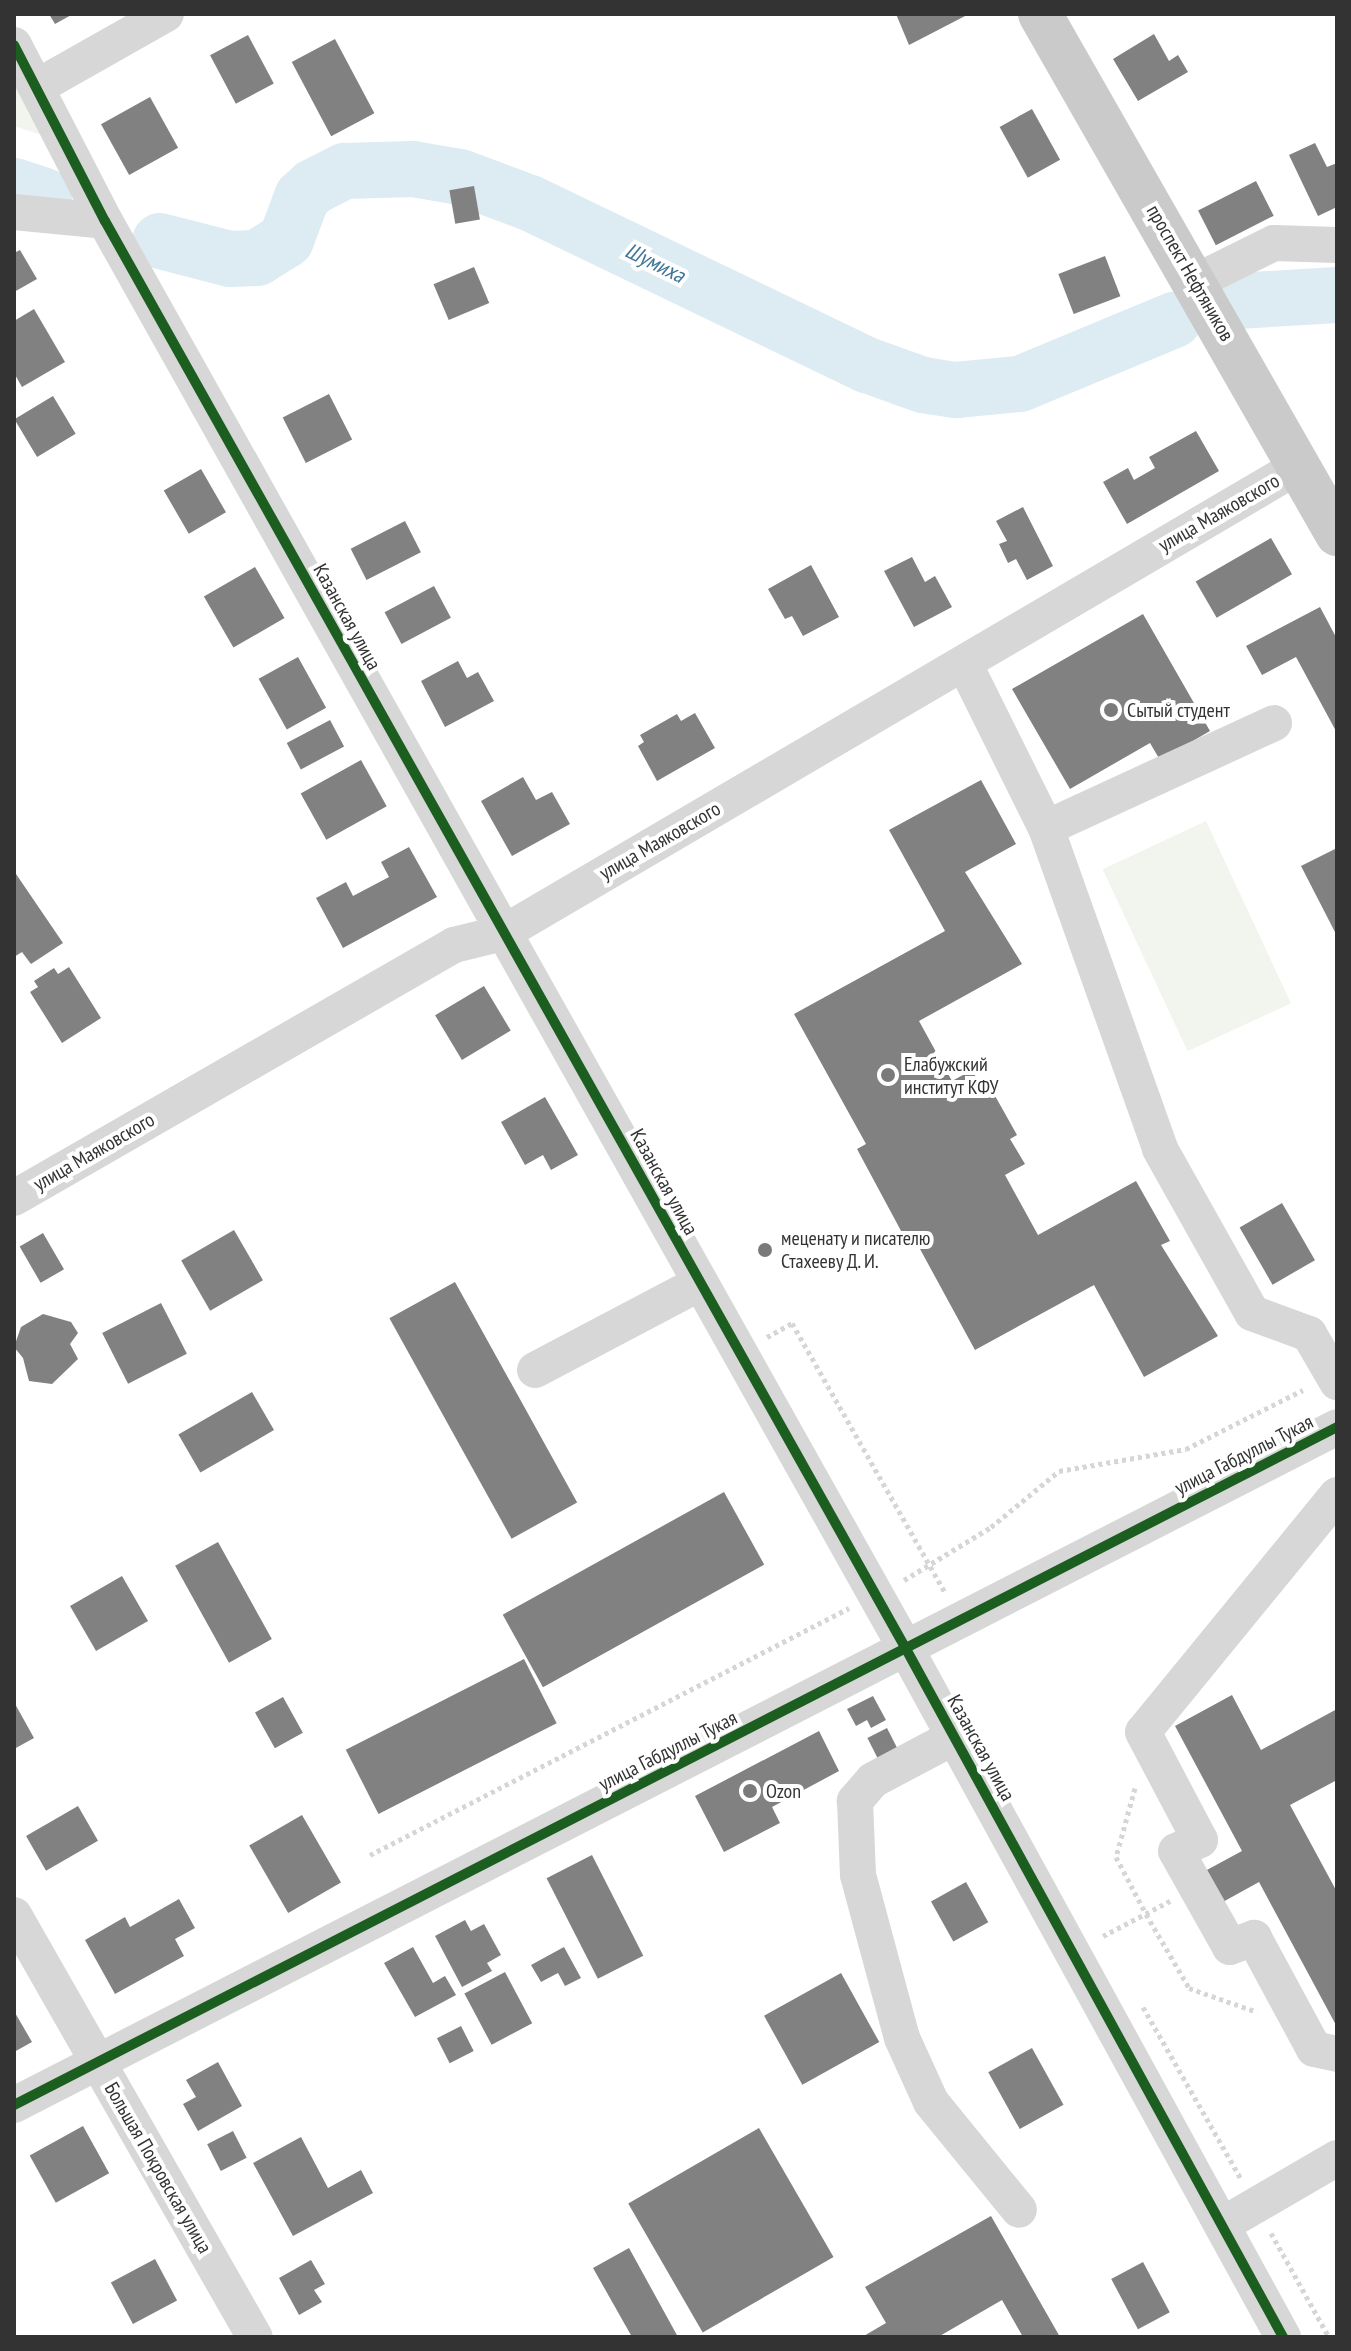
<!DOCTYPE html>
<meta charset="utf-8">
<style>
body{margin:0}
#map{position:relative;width:1351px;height:2351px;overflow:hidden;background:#fff;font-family:"PT Sans Narrow",sans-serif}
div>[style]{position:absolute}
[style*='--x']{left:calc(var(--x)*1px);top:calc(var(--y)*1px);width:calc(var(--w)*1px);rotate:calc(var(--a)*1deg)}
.green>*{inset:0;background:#f1f5ed;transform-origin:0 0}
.river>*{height:56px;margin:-28px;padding:0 28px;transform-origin:28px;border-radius:28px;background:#ddebf3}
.building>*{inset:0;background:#818181;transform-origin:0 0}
.path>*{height:5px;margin-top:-2.5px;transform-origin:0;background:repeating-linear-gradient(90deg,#d6d6d6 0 4px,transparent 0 8px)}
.minor>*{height:36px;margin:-18px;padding:0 18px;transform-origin:18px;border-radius:18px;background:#d7d7d7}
.major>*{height:44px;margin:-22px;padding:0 22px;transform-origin:22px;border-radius:22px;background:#cacaca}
.cycleway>*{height:10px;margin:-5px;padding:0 5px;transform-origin:5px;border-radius:5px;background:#1b5e20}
.dots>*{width:22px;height:22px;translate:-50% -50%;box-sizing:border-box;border:4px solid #fff;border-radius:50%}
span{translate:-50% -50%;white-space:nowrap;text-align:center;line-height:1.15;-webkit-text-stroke:8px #fff;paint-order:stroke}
.street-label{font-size:20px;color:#333}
.poi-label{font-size:20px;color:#333}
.left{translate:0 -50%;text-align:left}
.water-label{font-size:22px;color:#3f7597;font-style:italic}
.frame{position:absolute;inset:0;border:16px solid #333;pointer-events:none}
</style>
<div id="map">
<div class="green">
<div style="clip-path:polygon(14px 68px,57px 140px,14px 126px)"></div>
<div style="left:1206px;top:821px;width:201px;height:114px;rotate:65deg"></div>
</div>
<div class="river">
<div style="--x:14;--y:186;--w:32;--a:18"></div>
<div style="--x:160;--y:241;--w:72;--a:14.4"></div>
<div style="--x:230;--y:259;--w:27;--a:-2"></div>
<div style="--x:257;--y:258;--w:34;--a:-32"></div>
<div style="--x:286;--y:240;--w:46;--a:-69.6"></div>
<div style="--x:302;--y:197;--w:15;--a:-42"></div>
<div style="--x:313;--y:187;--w:36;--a:-27"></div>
<div style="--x:345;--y:171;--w:68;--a:-1.7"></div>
<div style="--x:413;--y:169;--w:48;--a:9.7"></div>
<div style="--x:460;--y:177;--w:75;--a:20.4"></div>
<div style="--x:530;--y:203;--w:374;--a:25.7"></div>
<div style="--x:867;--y:365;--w:59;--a:19.7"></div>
<div style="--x:923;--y:385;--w:33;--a:9"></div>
<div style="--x:956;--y:390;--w:64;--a:-5.4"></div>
<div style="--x:1020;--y:384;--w:167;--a:-22.6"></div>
<div style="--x:1238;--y:301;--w:99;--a:-3.5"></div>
</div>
<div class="building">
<div style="clip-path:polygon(49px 14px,73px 14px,55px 24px)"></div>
<div style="clip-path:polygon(896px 14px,969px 14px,909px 45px)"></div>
<div style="clip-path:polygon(1154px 34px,1169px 61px,1178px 55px,1188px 72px,1138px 101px,1113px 59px)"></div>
<div style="left:248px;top:35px;width:55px;height:43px;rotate:62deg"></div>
<div style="left:335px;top:39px;width:84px;height:49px;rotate:62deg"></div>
<div style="left:150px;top:97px;width:58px;height:56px;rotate:61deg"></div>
<div style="left:1032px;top:109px;width:58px;height:37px;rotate:61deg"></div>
<div style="clip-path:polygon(1315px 143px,1327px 167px,1337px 163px,1337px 207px,1318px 216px,1289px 155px)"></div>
<div style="left:1256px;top:181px;width:39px;height:65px;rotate:63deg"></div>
<div style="left:474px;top:186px;width:34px;height:25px;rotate:80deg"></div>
<div style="clip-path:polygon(20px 250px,37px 279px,14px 292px,14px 253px)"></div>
<div style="left:1105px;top:256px;width:43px;height:50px;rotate:69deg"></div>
<div style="left:474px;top:267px;width:39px;height:44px;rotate:67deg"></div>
<div style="clip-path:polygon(34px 309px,65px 362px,22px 387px,14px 373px,14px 321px)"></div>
<div style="left:329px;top:394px;width:51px;height:52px;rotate:63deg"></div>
<div style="left:53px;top:396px;width:44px;height:45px;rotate:59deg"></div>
<div style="clip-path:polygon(1196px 431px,1219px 471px,1127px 524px,1103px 482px,1128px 468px,1134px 480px,1155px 468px,1149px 457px)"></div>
<div style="left:201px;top:469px;width:50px;height:43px;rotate:60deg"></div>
<div style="clip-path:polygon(1023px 507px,1053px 566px,1027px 580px,1016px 559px,1008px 563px,999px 544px,1007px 541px,996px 521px)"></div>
<div style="left:405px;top:521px;width:35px;height:61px;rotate:63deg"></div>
<div style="left:1271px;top:538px;width:42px;height:87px;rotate:60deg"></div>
<div style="clip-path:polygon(912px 557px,925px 582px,935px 576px,952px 607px,914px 627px,884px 571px)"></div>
<div style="clip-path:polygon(811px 565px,839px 617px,803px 636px,792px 616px,785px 619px,768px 589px)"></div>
<div style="left:255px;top:567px;width:59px;height:59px;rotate:60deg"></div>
<div style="left:434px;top:586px;width:36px;height:56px;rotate:62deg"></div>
<div style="clip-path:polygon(1320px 607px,1337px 639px,1337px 733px,1296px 657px,1262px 675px,1246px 646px)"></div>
<div style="clip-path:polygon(1143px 614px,1210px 731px,1160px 760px,1150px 743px,1070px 789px,1012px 689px)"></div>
<div style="left:298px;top:657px;width:58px;height:45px;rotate:61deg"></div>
<div style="clip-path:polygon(458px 661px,467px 678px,478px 672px,494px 701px,445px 727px,421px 681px)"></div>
<div style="clip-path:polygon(695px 713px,715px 748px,657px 781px,638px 746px,644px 742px,640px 735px,677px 714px,681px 721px)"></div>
<div style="left:330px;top:720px;width:30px;height:49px;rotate:62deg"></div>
<div style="left:361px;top:760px;width:53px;height:69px;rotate:61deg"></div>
<div style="clip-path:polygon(523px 777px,536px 800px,552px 792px,570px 824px,512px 856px,481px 801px)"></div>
<div style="clip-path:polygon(981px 780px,1016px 844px,965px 872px,1022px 964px,919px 1021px,952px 1081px,972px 1070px,988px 1098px,994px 1094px,1017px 1135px,1010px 1139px,1025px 1164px,1005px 1175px,1038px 1235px,1136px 1181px,1170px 1241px,1161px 1245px,1218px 1336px,1144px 1377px,1094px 1285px,975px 1350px,914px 1238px,907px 1242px,857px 1149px,866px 1144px,794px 1014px,945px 931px,889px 830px)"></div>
<div style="clip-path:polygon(409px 847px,437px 897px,343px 948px,316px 898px,346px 882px,353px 896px,389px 877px,381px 862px)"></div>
<div style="clip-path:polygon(1337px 848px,1337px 936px,1301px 866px)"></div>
<div style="clip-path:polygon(14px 871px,63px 943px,31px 964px,22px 952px,14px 957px)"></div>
<div style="clip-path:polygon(69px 967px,101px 1018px,62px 1043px,30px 992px,38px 987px,34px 981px,54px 968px,58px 974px)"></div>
<div style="left:484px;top:986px;width:52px;height:57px;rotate:59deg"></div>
<div style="clip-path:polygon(545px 1097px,578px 1155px,551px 1170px,543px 1155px,525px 1165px,501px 1122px)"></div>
<div style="left:1282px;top:1203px;width:66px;height:49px;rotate:60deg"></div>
<div style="left:234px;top:1230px;width:58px;height:61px;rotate:60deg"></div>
<div style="left:43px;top:1233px;width:42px;height:27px;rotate:60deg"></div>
<div style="left:455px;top:1282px;width:252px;height:75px;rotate:61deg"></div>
<div style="left:161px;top:1303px;width:57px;height:66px;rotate:63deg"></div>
<div style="clip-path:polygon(43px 1314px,71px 1322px,78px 1333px,70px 1344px,78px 1359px,52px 1384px,29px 1381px,23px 1358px,14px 1347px,21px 1327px)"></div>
<div style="left:252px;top:1392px;width:44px;height:85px;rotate:60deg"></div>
<div style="left:724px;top:1492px;width:83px;height:253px;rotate:61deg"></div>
<div style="left:218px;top:1542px;width:111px;height:49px;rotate:61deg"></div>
<div style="left:122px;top:1576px;width:52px;height:60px;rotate:60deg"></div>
<div style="left:524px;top:1659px;width:72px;height:200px;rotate:63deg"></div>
<div style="clip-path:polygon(1232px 1695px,1261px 1750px,1337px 1709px,1337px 1780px,1290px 1805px,1337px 1892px,1337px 2027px,1259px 1882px,1221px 1903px,1205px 1871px,1242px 1851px,1175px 1726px)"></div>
<div style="clip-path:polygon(873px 1696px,886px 1720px,871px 1728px,867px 1720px,856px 1726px,847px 1709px)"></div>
<div style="left:283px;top:1697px;width:41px;height:32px;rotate:61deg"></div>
<div style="clip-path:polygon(14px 1702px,34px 1738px,14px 1749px)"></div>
<div style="left:887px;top:1728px;width:33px;height:22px;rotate:63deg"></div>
<div style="clip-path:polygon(819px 1731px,839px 1771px,772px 1807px,780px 1823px,724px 1852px,695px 1796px)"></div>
<div style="left:78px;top:1806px;width:40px;height:60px;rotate:60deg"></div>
<div style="left:302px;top:1815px;width:78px;height:61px;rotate:60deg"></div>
<div style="left:592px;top:1855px;width:113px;height:51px;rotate:63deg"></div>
<div style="left:966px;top:1882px;width:46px;height:40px;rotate:61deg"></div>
<div style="clip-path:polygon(179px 1899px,195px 1928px,175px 1939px,184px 1956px,115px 1994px,85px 1940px,125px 1917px,130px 1927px)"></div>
<div style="clip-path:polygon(465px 1920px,471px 1931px,484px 1924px,501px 1955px,487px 1963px,492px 1971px,462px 1987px,435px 1936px)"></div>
<div style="clip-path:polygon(413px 1947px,433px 1983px,445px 1976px,456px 1995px,415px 2017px,384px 1963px)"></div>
<div style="clip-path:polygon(564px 1947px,581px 1978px,565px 1986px,558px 1973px,541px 1982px,531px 1965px)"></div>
<div style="left:505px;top:1972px;width:58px;height:46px;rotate:62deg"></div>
<div style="left:841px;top:1973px;width:79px;height:88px;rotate:61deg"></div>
<div style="clip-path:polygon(14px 2011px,32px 2042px,14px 2052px)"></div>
<div style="left:461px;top:2026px;width:28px;height:27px;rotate:63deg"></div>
<div style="left:1032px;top:2048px;width:65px;height:50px;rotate:61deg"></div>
<div style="clip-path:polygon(218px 2062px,242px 2106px,198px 2131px,183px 2104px,196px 2097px,186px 2080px)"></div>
<div style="left:83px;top:2126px;width:54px;height:61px;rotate:61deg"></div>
<div style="left:759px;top:2128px;width:149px;height:151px;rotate:60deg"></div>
<div style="left:233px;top:2131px;width:30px;height:29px;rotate:63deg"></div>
<div style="clip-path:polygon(301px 2137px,328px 2188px,361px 2170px,373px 2193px,293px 2236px,253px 2163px)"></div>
<div style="clip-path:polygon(991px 2216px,1060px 2337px,1023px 2337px,1002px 2300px,938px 2337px,862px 2337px,886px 2323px,865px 2287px)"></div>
<div style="clip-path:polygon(629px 2248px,678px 2337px,632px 2337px,593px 2268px)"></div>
<div style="left:155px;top:2259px;width:47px;height:50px;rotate:62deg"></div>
<div style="clip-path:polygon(311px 2260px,325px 2284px,314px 2290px,322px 2302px,299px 2315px,279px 2278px)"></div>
<div style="left:1143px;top:2262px;width:57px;height:36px;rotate:62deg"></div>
</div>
<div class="path">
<div style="--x:767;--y:1337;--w:29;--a:-29"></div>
<div style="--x:792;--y:1323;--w:309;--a:60.4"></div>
<div style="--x:904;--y:1580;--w:102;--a:-31.3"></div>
<div style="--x:991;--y:1527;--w:88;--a:-39.5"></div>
<div style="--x:1059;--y:1471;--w:129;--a:-9.8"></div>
<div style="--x:1186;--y:1449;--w:131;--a:-26.8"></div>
<div style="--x:1135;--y:1788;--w:72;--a:105.4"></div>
<div style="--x:1116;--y:1857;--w:64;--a:62.2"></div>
<div style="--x:1146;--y:1914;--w:86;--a:59.8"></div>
<div style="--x:1189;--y:1988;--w:72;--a:19.4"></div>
<div style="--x:370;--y:1855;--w:539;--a:-27.28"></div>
<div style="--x:1103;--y:1936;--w:76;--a:-27.6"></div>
<div style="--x:1143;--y:2007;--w:198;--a:60.3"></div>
<div style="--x:1271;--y:2233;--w:119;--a:60.9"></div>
</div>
<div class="minor">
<div style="--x:14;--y:45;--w:198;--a:62.7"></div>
<div style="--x:105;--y:221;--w:1637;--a:60.71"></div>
<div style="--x:906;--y:1649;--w:785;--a:61.28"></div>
<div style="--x:37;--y:87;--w:148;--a:-29.5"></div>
<div style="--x:14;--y:212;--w:91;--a:5.6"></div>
<div style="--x:1195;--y:282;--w:88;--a:-26.3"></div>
<div style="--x:1274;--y:243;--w:63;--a:1.8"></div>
<div style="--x:964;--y:663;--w:184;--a:63.6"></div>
<div style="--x:1046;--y:828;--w:341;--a:70.4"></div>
<div style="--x:1160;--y:1149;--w:188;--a:60.7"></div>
<div style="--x:1252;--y:1313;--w:61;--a:20.2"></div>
<div style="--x:1309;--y:1334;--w:56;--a:59.7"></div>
<div style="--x:1046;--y:828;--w:251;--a:-24.7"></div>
<div style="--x:14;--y:1198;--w:508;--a:-29.9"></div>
<div style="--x:454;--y:945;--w:50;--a:-13.8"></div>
<div style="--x:503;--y:933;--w:923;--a:-30.4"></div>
<div style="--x:535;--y:1370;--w:187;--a:-27.8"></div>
<div style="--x:1337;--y:1495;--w:306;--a:129.3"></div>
<div style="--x:1143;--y:1732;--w:122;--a:62.2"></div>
<div style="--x:1200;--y:1840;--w:26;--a:155"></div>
<div style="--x:1176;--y:1851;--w:110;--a:60.6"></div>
<div style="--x:1230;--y:1947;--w:26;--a:-21"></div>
<div style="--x:1254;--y:1938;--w:126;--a:61.6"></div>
<div style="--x:1314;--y:2049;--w:24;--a:12"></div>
<div style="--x:954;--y:1737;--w:92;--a:152"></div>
<div style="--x:873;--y:1780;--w:28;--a:131"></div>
<div style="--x:855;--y:1801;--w:74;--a:87.7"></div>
<div style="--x:858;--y:1875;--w:169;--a:74.9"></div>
<div style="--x:902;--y:2038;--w:70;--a:65.6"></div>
<div style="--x:931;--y:2102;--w:139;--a:50.8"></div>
<div style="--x:14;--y:1915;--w:486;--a:60.3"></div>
<div style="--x:14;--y:2105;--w:1487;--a:-27.13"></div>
<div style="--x:1222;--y:2225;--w:133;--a:-30.2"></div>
</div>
<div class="major">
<div style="--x:1040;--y:14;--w:599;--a:60.27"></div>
</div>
<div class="cycleway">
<div style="--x:14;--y:45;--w:198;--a:62.7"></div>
<div style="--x:105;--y:221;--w:1637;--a:60.71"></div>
<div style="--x:906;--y:1649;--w:785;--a:61.28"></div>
<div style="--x:14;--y:2105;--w:1487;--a:-27.13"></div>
</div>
<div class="dots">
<div style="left:1111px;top:710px;background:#7a7a7a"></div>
<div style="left:888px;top:1075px;background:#7a7a7a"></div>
<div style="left:765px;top:1250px;background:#7a7a7a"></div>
<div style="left:750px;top:1791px;background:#7a7a7a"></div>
</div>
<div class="street-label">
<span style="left:1190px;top:273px;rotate:60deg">проспект Нефтяников</span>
<span style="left:1219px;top:513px;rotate:-30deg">улица Маяковского</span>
<span style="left:347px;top:617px;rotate:61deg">Казанская улица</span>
<span style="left:660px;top:841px;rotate:-30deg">улица Маяковского</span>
<span style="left:94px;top:1152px;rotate:-30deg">улица Маяковского</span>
<span style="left:664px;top:1182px;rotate:61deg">Казанская улица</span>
<span style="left:1244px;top:1455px;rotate:-27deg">улица Габдуллы Тукая</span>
<span style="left:981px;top:1748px;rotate:61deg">Казанская улица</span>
<span style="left:668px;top:1751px;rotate:-27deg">улица Габдуллы Тукая</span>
<span style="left:158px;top:2168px;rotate:60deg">Большая Покровская улица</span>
</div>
<div class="poi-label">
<span class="left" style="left:1127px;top:710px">Сытый студент</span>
<span class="left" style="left:904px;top:1076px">Елабужский<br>институт КФУ</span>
<span class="left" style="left:781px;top:1250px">меценату и писателю<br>Стахееву Д. И.</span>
<span class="left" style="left:766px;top:1791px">Ozon</span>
</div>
<div class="water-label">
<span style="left:655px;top:263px;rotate:26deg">Шумиха</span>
</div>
<div class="frame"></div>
</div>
